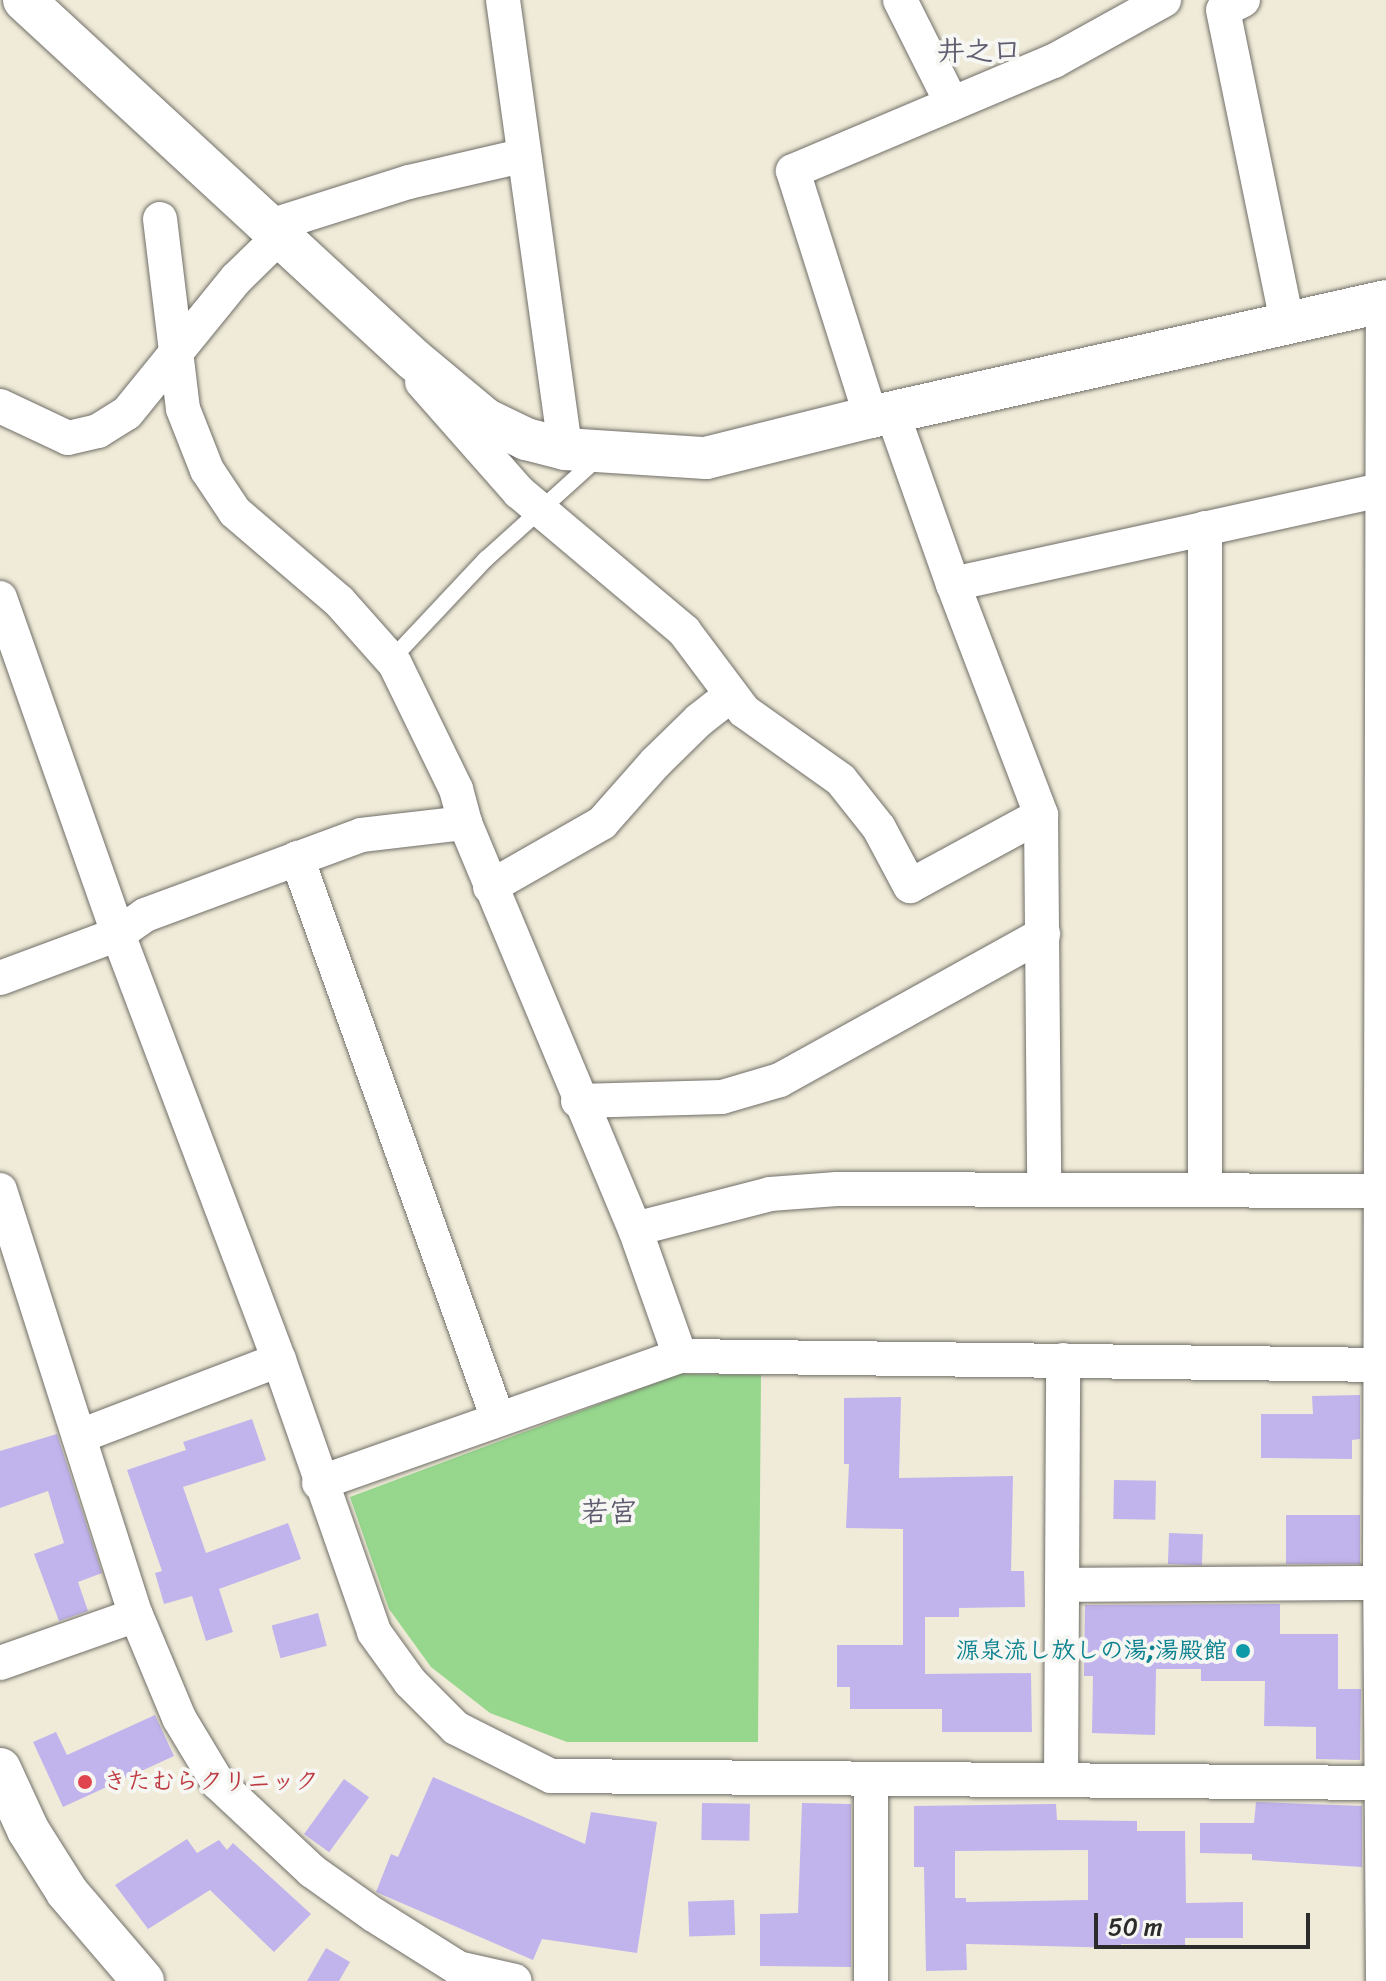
<!DOCTYPE html>
<meta charset="utf-8">
<style>
body{margin:0}
#map{position:relative;width:1386px;height:1981px;overflow:hidden;background:#f0ebd8;font-family:Sriracha,"Klee One",sans-serif}
div>[style]{position:absolute}
[style*='--x']{left:calc(var(--x)*1px);top:calc(var(--y)*1px);width:calc(var(--w)*1px);rotate:calc(var(--a)*1deg)}
.green>*{inset:0;background:#96d78d}
.building>*{inset:0;background:#c1b4ed;transform-origin:0 0}
.roads{filter:drop-shadow(0 0 2px #706e68) drop-shadow(0 0 2px #706e68)}
.service>*{height:16px;margin:-8px;padding:0 8px;transform-origin:8px;border-radius:8px;background:#fff}
.minor>*{height:34px;margin:-17px;padding:0 17px;transform-origin:17px;border-radius:17px;background:#fff}
.tertiary>*{height:42px;margin:-21px;padding:0 21px;transform-origin:21px;border-radius:21px;background:#fff}
.dots>*{width:22px;height:22px;translate:-50% -50%;box-sizing:border-box;border:4px solid #f6f6f2;border-radius:50%}
span{translate:-50% -50%;white-space:nowrap;text-align:center;line-height:1.15;-webkit-text-stroke:8px #f6f6f2;paint-order:stroke}
.culture-label{font-size:24px;color:#0d838f;font-weight:700}
.right{translate:-100% -50%;text-align:right}
.health-label{font-size:24px;color:#be3a42;font-weight:700}
.left{translate:0 -50%;text-align:left}
.quarter-label{font-size:28px;color:#605b6f;font-weight:700}
.scale{position:absolute;left:1094px;top:1913px;width:216px;height:36px;box-sizing:border-box;border:4px solid #2b2b2b;border-top:0;padding-left:10px;font-size:24px;line-height:28px;white-space:nowrap;color:#2b2b2b;-webkit-text-stroke:6px #f6f6f2;paint-order:stroke}
</style>
<div id="map">
<div class="green">
<div style="clip-path:polygon(680px 1374px,761px 1375px,758px 1742px,567px 1742px,490px 1713px,431px 1667px,389px 1609px,350px 1497px)"></div>
</div>
<div class="building">
<div style="clip-path:polygon(1360px 1395px,1360px 1439px,1352px 1440px,1352px 1459px,1261px 1458px,1261px 1414px,1313px 1414px,1312px 1396px)"></div>
<div style="clip-path:polygon(901px 1397px,899px 1478px,1013px 1476px,1011px 1571px,1024px 1571px,1025px 1607px,959px 1608px,959px 1617px,925px 1617px,925px 1674px,1031px 1673px,1032px 1732px,942px 1732px,942px 1709px,850px 1709px,850px 1687px,837px 1687px,837px 1645px,903px 1645px,903px 1529px,846px 1528px,849px 1464px,844px 1464px,844px 1398px)"></div>
<div style="clip-path:polygon(252px 1419px,266px 1460px,183px 1487px,206px 1553px,288px 1523px,301px 1559px,219px 1589px,233px 1632px,206px 1641px,192px 1596px,164px 1604px,155px 1573px,162px 1571px,127px 1470px,186px 1450px,183px 1442px)"></div>
<div style="clip-path:polygon(57px 1434px,102px 1573px,78px 1582px,88px 1611px,59px 1621px,34px 1554px,64px 1543px,48px 1491px,0 1508px,0 1451px)"></div>
<div style="left:1114px;top:1480px;width:42px;height:39px;rotate:1deg"></div>
<div style="left:1286px;top:1515px;width:74px;height:49px"></div>
<div style="left:1169px;top:1533px;width:34px;height:31px;rotate:2deg"></div>
<div style="clip-path:polygon(1280px 1604px,1280px 1634px,1338px 1634px,1338px 1689px,1361px 1689px,1360px 1760px,1316px 1759px,1316px 1727px,1264px 1726px,1265px 1681px,1201px 1681px,1201px 1669px,1156px 1669px,1155px 1735px,1092px 1733px,1093px 1676px,1084px 1676px,1085px 1605px)"></div>
<div style="left:318px;top:1613px;width:34px;height:48px;rotate:75deg"></div>
<div style="clip-path:polygon(155px 1715px,174px 1756px,63px 1807px,33px 1742px,56px 1732px,67px 1755px)"></div>
<div style="clip-path:polygon(433px 1777px,585px 1844px,591px 1812px,657px 1822px,637px 1953px,542px 1939px,533px 1960px,376px 1892px,391px 1854px,398px 1857px)"></div>
<div style="left:344px;top:1779px;width:31px;height:68px;rotate:36deg"></div>
<div style="clip-path:polygon(1256px 1802px,1362px 1806px,1362px 1867px,1252px 1860px,1252px 1854px,1200px 1853px,1200px 1823px,1254px 1823px)"></div>
<div style="left:702px;top:1803px;width:48px;height:37px;rotate:1deg"></div>
<div style="clip-path:polygon(802px 1803px,851px 1804px,851px 1967px,760px 1966px,760px 1914px,798px 1913px)"></div>
<div style="clip-path:polygon(evenodd,1056px 1804px,1057px 1820px,1137px 1821px,1137px 1831px,1185px 1831px,1186px 1903px,1243px 1902px,1243px 1938px,1185px 1938px,1185px 1945px,1121px 1944px,1121px 1948px,966px 1944px,967px 1970px,926px 1971px,924px 1867px,914px 1867px,914px 1806px,1056px 1804px,1088px 1850px,1088px 1900px,966px 1902px,966px 1898px,955px 1898px,955px 1851px,1088px 1850px)"></div>
<div style="clip-path:polygon(187px 1839px,197px 1853px,219px 1840px,227px 1850px,233px 1843px,311px 1914px,274px 1952px,210px 1890px,148px 1929px,115px 1885px)"></div>
<div style="left:734px;top:1900px;width:35px;height:46px;rotate:88deg"></div>
<div style="clip-path:polygon(326px 1948px,350px 1962px,339px 1981px,307px 1981px)"></div>
</div>
<div class="roads">
<div class="service">
<div style="--x:391;--y:660;--w:139;--a:-46.8"></div>
<div style="--x:486;--y:559;--w:152;--a:-42.1"></div>
</div>
<div class="minor">
<div style="--x:503;--y:0;--w:453;--a:82.1"></div>
<div style="--x:900;--y:0;--w:116;--a:63.4"></div>
<div style="--x:1243;--y:0;--w:22;--a:153"></div>
<div style="--x:1223;--y:10;--w:319;--a:78.4"></div>
<div style="--x:160;--y:219;--w:191;--a:83.1"></div>
<div style="--x:183;--y:409;--w:66;--a:68.5"></div>
<div style="--x:207;--y:470;--w:50;--a:56.3"></div>
<div style="--x:235;--y:512;--w:137;--a:40.6"></div>
<div style="--x:339;--y:601;--w:84;--a:48.4"></div>
<div style="--x:395;--y:664;--w:139;--a:64"></div>
<div style="--x:456;--y:789;--w:35;--a:75"></div>
<div style="--x:270;--y:226;--w:146;--a:-17.6"></div>
<div style="--x:409;--y:182;--w:116;--a:-13"></div>
<div style="--x:422;--y:382;--w:147;--a:48.6"></div>
<div style="--x:519;--y:492;--w:216;--a:40.1"></div>
<div style="--x:684;--y:631;--w:100;--a:53.1"></div>
<div style="--x:744;--y:711;--w:119;--a:35.4"></div>
<div style="--x:841;--y:780;--w:61;--a:51.6"></div>
<div style="--x:879;--y:828;--w:66;--a:61.9"></div>
<div style="--x:910;--y:886;--w:149;--a:-28.5"></div>
<div style="--x:0;--y:406;--w:75;--a:25.2"></div>
<div style="--x:68;--y:438;--w:31;--a:-13"></div>
<div style="--x:98;--y:431;--w:34;--a:-32"></div>
<div style="--x:127;--y:413;--w:173;--a:-50.9"></div>
<div style="--x:236;--y:279;--w:62;--a:-44.3"></div>
<div style="--x:892;--y:412;--w:182;--a:70.5"></div>
<div style="--x:953;--y:584;--w:247;--a:69.1"></div>
<div style="--x:1041;--y:815;--w:375;--a:89.5"></div>
<div style="--x:871;--y:417;--w:258;--a:-107.6"></div>
<div style="--x:793;--y:171;--w:283;--a:-22.9"></div>
<div style="--x:1054;--y:61;--w:126;--a:-29"></div>
<div style="--x:953;--y:584;--w:438;--a:-12.4"></div>
<div style="--x:0;--y:598;--w:356;--a:70.6"></div>
<div style="--x:118;--y:934;--w:455;--a:69.3"></div>
<div style="--x:279;--y:1360;--w:288;--a:70.7"></div>
<div style="--x:374;--y:1632;--w:62;--a:54.2"></div>
<div style="--x:410;--y:1682;--w:65;--a:45"></div>
<div style="--x:456;--y:1728;--w:106;--a:26.8"></div>
<div style="--x:551;--y:1776;--w:831;--a:0.48"></div>
<div style="--x:297;--y:858;--w:596;--a:70.29"></div>
<div style="--x:490;--y:887;--w:129;--a:-29.7"></div>
<div style="--x:602;--y:823;--w:80;--a:-48.5"></div>
<div style="--x:655;--y:763;--w:62;--a:-44.3"></div>
<div style="--x:699;--y:720;--w:41;--a:-38"></div>
<div style="--x:0;--y:978;--w:126;--a:-20.4"></div>
<div style="--x:118;--y:934;--w:33;--a:-35"></div>
<div style="--x:145;--y:915;--w:230;--a:-20.3"></div>
<div style="--x:361;--y:835;--w:105;--a:-6.6"></div>
<div style="--x:465;--y:823;--w:440;--a:67.3"></div>
<div style="--x:635;--y:1229;--w:135;--a:70.5"></div>
<div style="--x:578;--y:1101;--w:144;--a:-1.6"></div>
<div style="--x:722;--y:1097;--w:60;--a:-16.3"></div>
<div style="--x:780;--y:1080;--w:301;--a:-29"></div>
<div style="--x:0;--y:1190;--w:446;--a:72.3"></div>
<div style="--x:136;--y:1615;--w:112;--a:67.3"></div>
<div style="--x:179;--y:1718;--w:76;--a:59"></div>
<div style="--x:218;--y:1783;--w:129;--a:43.1"></div>
<div style="--x:312;--y:1871;--w:76;--a:35.4"></div>
<div style="--x:374;--y:1915;--w:99;--a:32.2"></div>
<div style="--x:458;--y:1968;--w:58;--a:12.8"></div>
<div style="--x:1205;--y:1190;--w:662;--a:-90"></div>
<div style="--x:635;--y:1229;--w:139;--a:-14.5"></div>
<div style="--x:770;--y:1194;--w:67;--a:-4.3"></div>
<div style="--x:837;--y:1189;--w:546;--a:0.21"></div>
<div style="--x:80;--y:1436;--w:213;--a:-20.9"></div>
<div style="--x:319;--y:1483;--w:383;--a:-19.4"></div>
<div style="--x:680;--y:1356;--w:706;--a:0.73"></div>
<div style="--x:1063;--y:1585;--w:317;--a:-0.4"></div>
<div style="--x:0;--y:1663;--w:144;--a:-19.4"></div>
<div style="--x:1061;--y:1780;--w:420;--a:-89.7"></div>
<div style="--x:871;--y:1981;--w:200;--a:-90"></div>
<div style="--x:1383;--y:1981;--w:398;--a:-90.4"></div>
<div style="--x:1380;--y:1583;--w:1282;--a:-89.87"></div>
</div>
<div class="tertiary">
<div style="--x:24;--y:0;--w:529;--a:42.7"></div>
<div style="--x:413;--y:359;--w:94;--a:39.8"></div>
<div style="--x:485;--y:419;--w:46;--a:26"></div>
<div style="--x:526;--y:439;--w:40;--a:14.4"></div>
<div style="--x:565;--y:449;--w:141;--a:3.7"></div>
<div style="--x:706;--y:458;--w:170;--a:-14"></div>
<div style="--x:871;--y:417;--w:528;--a:-12.69"></div>
<div style="--x:0;--y:1769;--w:67;--a:65.3"></div>
<div style="--x:28;--y:1830;--w:73;--a:57.8"></div>
<div style="--x:67;--y:1892;--w:117;--a:49.5"></div>
</div>
</div>
<div class="dots">
<div style="left:1243px;top:1651px;background:#0f9aa8"></div>
<div style="left:85px;top:1782px;background:#e0444e"></div>
</div>
<div class="culture-label">
<span class="right" style="left:1227px;top:1651px">源泉流し放しの湯;湯殿館</span>
</div>
<div class="health-label">
<span class="left" style="left:103px;top:1782px">きたむらクリニック</span>
</div>
<div class="quarter-label">
<span style="left:979px;top:51px">井之口</span>
<span style="left:609px;top:1512px">若宮</span>
</div>
<div class="scale">50 m</div>
</div>
